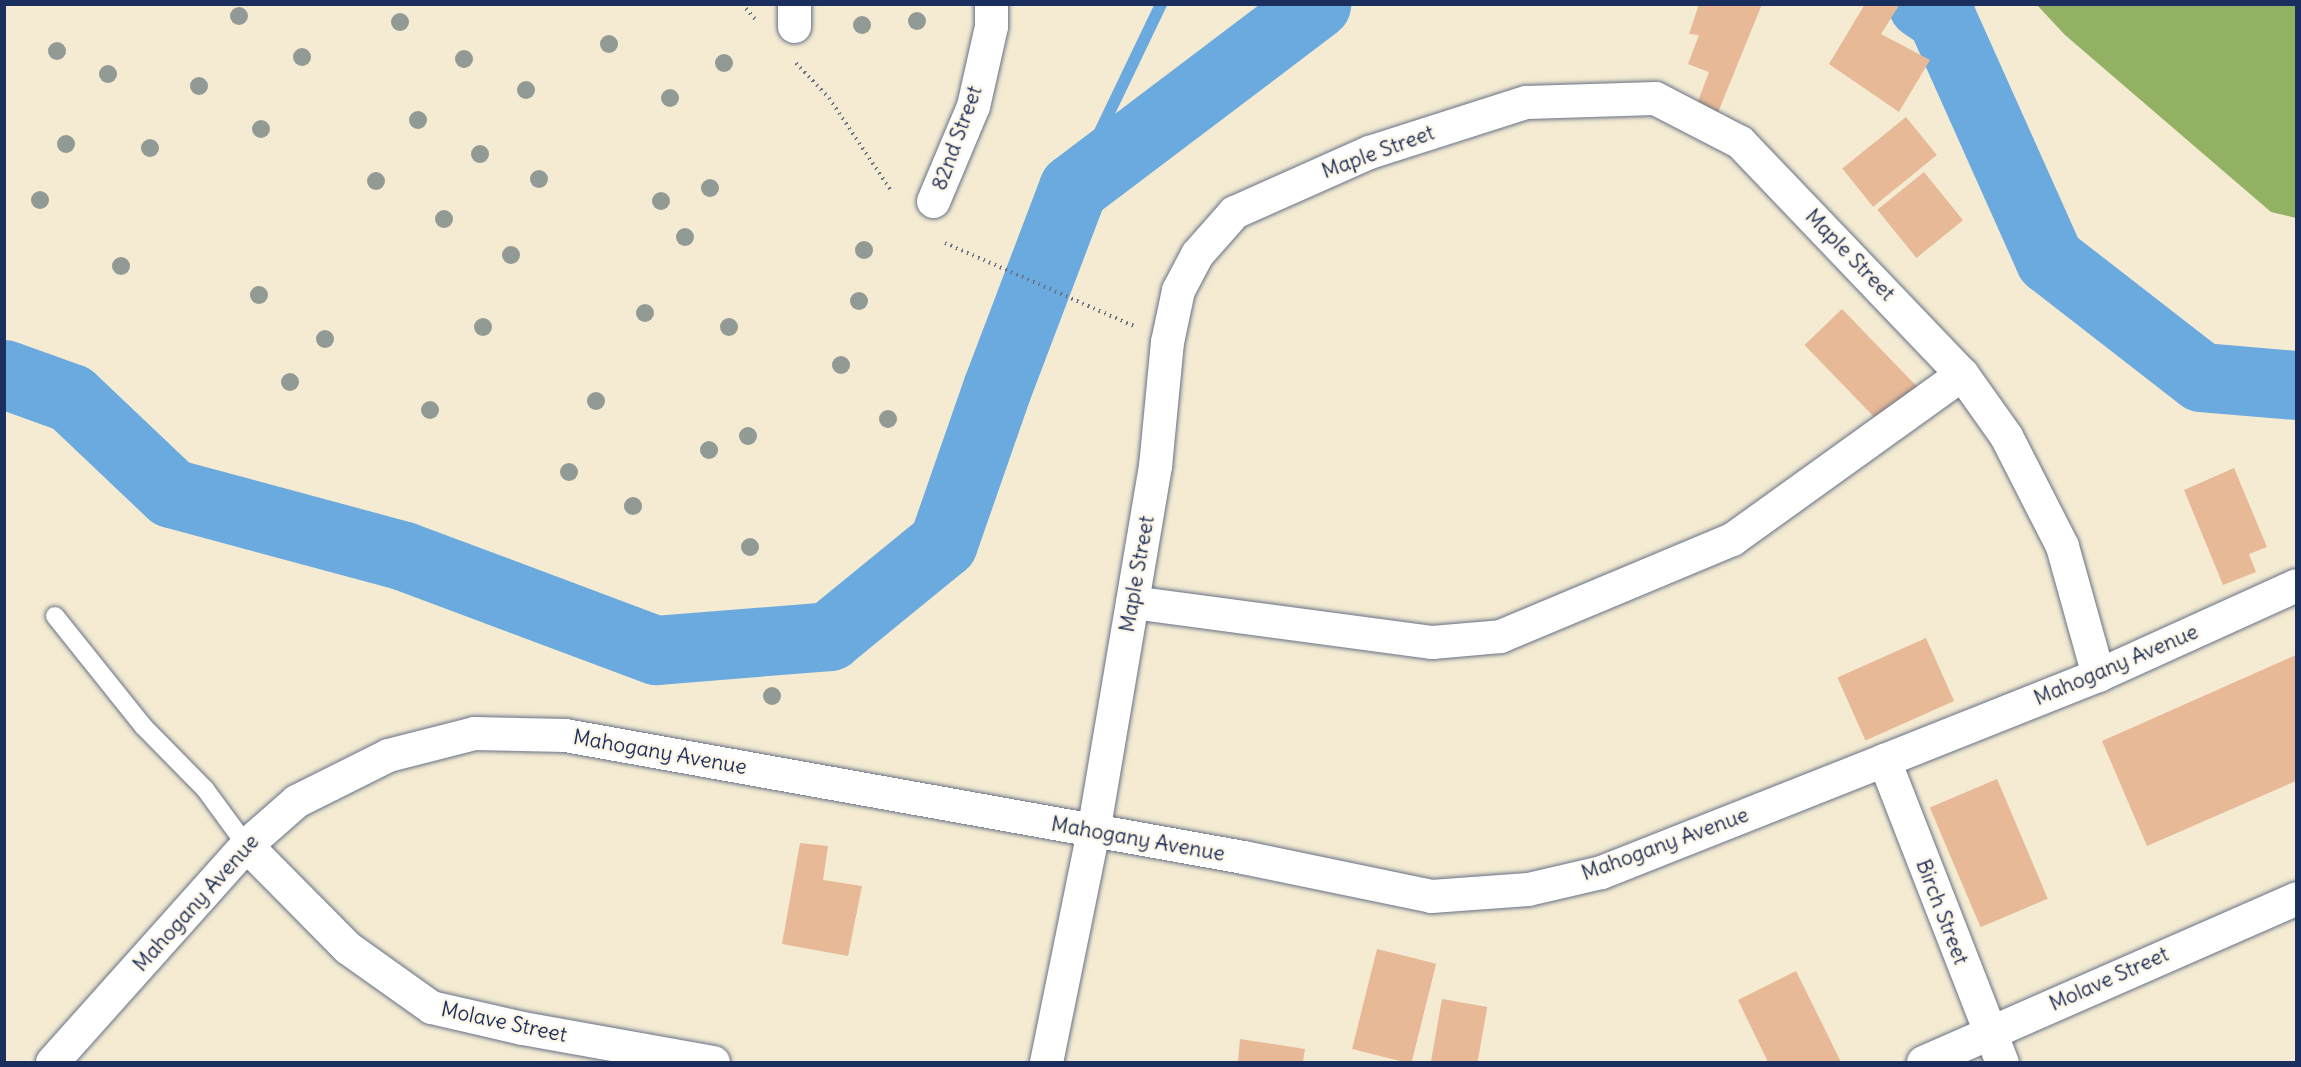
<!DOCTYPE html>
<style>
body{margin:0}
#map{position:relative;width:2301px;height:1067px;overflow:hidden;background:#f4ebd2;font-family:Delius,sans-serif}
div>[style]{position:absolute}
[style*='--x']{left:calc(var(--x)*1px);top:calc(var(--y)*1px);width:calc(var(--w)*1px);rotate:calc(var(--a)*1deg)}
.forest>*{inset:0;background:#92b163}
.stream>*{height:12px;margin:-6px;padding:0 6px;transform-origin:6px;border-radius:6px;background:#6baade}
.river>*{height:69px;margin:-34.5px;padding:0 34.5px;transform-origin:34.5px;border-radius:34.5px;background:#6baade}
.building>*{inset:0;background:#e7b996;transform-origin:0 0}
.path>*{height:4px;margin-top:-2px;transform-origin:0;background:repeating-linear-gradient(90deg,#677187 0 1.5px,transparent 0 6px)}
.roads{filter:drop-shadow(0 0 2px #677187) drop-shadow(0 0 2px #677187)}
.service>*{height:18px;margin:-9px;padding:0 9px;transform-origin:9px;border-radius:9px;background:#fff}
.minor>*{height:33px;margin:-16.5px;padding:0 16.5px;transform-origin:16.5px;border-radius:16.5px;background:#fff}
.trees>*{width:18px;height:18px;margin:-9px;border-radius:50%;background:#929a95}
span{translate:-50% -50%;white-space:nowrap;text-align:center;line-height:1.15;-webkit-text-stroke:4.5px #fcf5e5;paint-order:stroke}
.street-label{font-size:21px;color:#1b2f5e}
.frame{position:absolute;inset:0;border:6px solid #1b2f5e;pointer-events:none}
</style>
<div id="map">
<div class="forest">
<div style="clip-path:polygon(2037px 5px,2296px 5px,2296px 218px,2271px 212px,2065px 35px)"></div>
</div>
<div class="stream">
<div style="--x:1073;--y:188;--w:204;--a:-64.4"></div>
</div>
<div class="river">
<div style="--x:1922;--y:4;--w:23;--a:34"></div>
<div style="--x:1941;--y:17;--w:265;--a:65.9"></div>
<div style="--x:2049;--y:259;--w:192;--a:37.8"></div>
<div style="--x:2201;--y:377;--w:95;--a:4.8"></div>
<div style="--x:4;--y:374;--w:71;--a:19.7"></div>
<div style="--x:71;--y:398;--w:138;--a:43.5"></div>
<div style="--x:171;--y:493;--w:241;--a:15.1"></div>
<div style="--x:404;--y:556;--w:269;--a:20.5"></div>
<div style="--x:656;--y:650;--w:174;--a:-4.6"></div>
<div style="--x:829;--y:636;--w:147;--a:-39.2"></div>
<div style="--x:943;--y:543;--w:164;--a:-70.8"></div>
<div style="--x:997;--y:388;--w:214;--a:-69.2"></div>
<div style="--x:1073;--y:188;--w:305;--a:-37.1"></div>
</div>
<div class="building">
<div style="clip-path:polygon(1699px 4px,1762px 4px,1717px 115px,1697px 104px,1709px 72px,1688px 64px,1699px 35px,1689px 34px)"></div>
<div style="clip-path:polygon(1865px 4px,1900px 4px,1881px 34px,1930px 60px,1899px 112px,1829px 64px)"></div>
<div style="left:1906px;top:117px;width:49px;height:82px;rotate:51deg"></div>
<div style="left:1924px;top:172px;width:62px;height:60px;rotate:51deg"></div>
<div style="left:1842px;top:309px;width:112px;height:52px;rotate:46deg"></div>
<div style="clip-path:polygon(2234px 468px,2267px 547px,2249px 554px,2256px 572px,2223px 585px,2184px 490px)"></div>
<div style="left:1926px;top:638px;width:69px;height:97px;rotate:66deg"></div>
<div style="clip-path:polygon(2296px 655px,2296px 781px,2147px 846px,2102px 741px)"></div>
<div style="left:1997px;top:779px;width:130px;height:73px;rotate:67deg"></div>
<div style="clip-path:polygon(800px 843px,828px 846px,823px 880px,862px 886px,848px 956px,782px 944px)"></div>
<div style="left:1377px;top:949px;width:61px;height:103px;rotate:14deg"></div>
<div style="clip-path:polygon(1796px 971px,1841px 1062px,1768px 1062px,1738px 1000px)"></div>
<div style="left:1442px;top:999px;width:46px;height:64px;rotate:10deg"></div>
<div style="clip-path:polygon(1240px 1039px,1305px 1049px,1303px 1062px,1238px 1062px)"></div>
</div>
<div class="path">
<div style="--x:742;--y:4;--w:21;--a:49"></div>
<div style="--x:796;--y:63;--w:48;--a:46.7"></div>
<div style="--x:829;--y:98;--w:113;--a:56.2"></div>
<div style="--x:945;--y:243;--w:206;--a:23.7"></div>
</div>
<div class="roads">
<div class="service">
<div style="--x:55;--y:616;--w:141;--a:51.3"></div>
<div style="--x:143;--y:726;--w:88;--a:45.5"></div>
<div style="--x:205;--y:789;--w:69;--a:53.8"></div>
</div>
<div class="minor">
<div style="--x:794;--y:4;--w:22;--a:90"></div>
<div style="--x:933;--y:201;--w:103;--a:-67.2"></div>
<div style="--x:973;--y:106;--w:82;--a:-77.3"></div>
<div style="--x:991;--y:26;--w:22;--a:-90"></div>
<div style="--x:1132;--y:602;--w:303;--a:7.6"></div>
<div style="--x:1432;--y:642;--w:68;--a:-5"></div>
<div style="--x:1500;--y:636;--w:251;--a:-22.7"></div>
<div style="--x:1732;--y:539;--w:283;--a:-35.7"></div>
<div style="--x:1884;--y:760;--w:324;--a:68.7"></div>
<div style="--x:246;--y:845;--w:145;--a:45.3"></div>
<div style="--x:348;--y:948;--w:102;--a:35.4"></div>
<div style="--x:431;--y:1007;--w:93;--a:13"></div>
<div style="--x:522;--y:1028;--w:194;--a:10.1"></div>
<div style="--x:52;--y:1062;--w:291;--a:-48.2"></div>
<div style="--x:246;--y:845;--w:67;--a:-41.3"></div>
<div style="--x:296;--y:801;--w:103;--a:-26.6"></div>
<div style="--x:388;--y:755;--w:89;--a:-14.3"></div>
<div style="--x:474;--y:733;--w:91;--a:1.3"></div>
<div style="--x:565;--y:735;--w:689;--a:10.2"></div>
<div style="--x:1243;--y:857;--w:192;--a:11.7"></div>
<div style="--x:1431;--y:896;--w:97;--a:-4.1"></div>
<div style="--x:1528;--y:889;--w:75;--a:-13.1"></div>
<div style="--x:1601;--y:872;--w:304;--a:-21.6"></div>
<div style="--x:1884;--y:760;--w:230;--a:-21.7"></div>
<div style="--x:2098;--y:675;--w:217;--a:-24.4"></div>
<div style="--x:1046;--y:1062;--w:235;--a:-78.5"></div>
<div style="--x:1093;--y:832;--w:371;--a:-80.4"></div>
<div style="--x:1155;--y:466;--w:125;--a:-84.5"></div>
<div style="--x:1167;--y:342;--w:53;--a:-78.1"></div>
<div style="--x:1178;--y:290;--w:41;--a:-62.2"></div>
<div style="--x:1197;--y:254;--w:56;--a:-48.6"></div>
<div style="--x:1234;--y:212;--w:148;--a:-24"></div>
<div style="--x:1369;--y:152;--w:165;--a:-17.7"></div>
<div style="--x:1526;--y:102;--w:129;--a:-1.8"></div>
<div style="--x:1655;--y:98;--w:96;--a:27.4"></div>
<div style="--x:1740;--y:142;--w:321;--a:46.3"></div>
<div style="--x:1962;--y:374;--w:76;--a:54.6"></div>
<div style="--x:2006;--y:436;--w:123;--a:63"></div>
<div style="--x:2062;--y:546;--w:134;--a:74.4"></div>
<div style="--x:1923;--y:1062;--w:407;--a:-23.7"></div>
</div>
</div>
<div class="trees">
<div style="left:239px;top:16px"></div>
<div style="left:917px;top:21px"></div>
<div style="left:400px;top:22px"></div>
<div style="left:862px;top:25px"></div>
<div style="left:609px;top:44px"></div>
<div style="left:57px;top:51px"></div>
<div style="left:302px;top:57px"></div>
<div style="left:464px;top:59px"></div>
<div style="left:724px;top:63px"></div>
<div style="left:108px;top:74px"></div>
<div style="left:199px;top:86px"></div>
<div style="left:526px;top:90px"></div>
<div style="left:670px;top:98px"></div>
<div style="left:418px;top:120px"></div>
<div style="left:261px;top:129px"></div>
<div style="left:66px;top:144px"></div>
<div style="left:150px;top:148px"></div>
<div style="left:480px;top:154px"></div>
<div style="left:539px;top:179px"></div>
<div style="left:376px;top:181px"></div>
<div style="left:710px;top:188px"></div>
<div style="left:40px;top:200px"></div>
<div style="left:661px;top:201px"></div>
<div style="left:444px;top:219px"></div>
<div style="left:685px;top:237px"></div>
<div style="left:864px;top:250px"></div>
<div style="left:511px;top:255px"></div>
<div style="left:121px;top:266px"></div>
<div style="left:259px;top:295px"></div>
<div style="left:859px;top:301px"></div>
<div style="left:645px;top:313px"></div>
<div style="left:483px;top:327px"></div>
<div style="left:729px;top:327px"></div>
<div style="left:325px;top:339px"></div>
<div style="left:841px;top:365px"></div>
<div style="left:290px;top:382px"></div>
<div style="left:596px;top:401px"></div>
<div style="left:430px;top:410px"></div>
<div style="left:888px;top:419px"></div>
<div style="left:748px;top:436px"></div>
<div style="left:709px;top:450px"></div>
<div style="left:569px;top:472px"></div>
<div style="left:633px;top:506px"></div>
<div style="left:750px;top:547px"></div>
<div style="left:772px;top:696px"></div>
</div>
<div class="street-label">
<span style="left:957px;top:138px;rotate:-70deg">82nd Street</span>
<span style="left:1378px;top:152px;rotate:-20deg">Maple Street</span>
<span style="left:1850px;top:255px;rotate:46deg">Maple Street</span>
<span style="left:1137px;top:574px;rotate:-80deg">Maple Street</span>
<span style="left:2116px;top:665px;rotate:-23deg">Mahogany Avenue</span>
<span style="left:660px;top:752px;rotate:10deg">Mahogany Avenue</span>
<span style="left:1138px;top:839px;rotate:10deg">Mahogany Avenue</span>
<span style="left:1665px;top:844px;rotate:-20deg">Mahogany Avenue</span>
<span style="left:196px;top:903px;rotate:-48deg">Mahogany Avenue</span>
<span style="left:1942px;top:912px;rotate:69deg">Birch Street</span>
<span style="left:2109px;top:979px;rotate:-24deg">Molave Street</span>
<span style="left:504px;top:1022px;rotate:12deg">Molave Street</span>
</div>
<div class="frame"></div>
</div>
